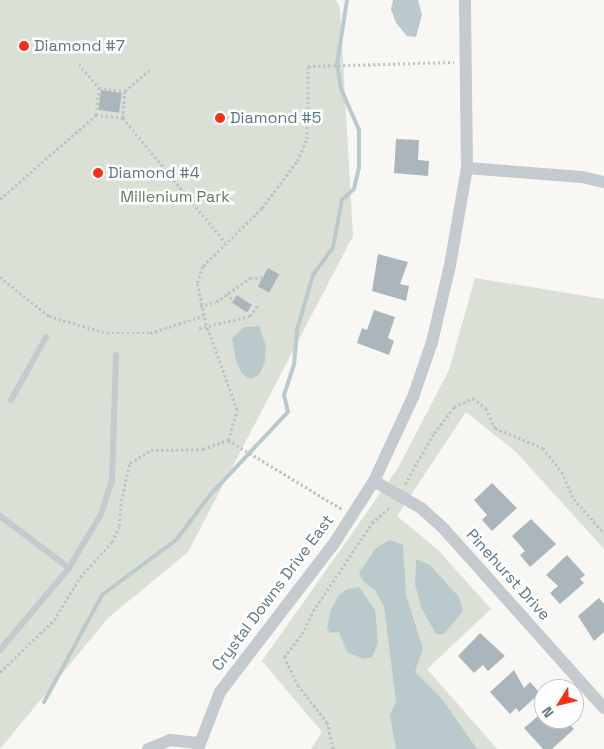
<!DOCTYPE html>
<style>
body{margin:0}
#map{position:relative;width:604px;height:749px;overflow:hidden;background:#f8f7f4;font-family:"Space Grotesk",sans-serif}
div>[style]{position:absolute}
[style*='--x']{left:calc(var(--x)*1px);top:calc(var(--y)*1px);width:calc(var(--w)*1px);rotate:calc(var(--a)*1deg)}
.green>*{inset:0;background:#dae0d5}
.water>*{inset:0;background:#bacacc}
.stream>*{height:4px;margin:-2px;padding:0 2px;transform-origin:2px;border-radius:2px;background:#bacacc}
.building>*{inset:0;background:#aab6bb;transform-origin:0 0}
.path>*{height:2.5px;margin-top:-1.25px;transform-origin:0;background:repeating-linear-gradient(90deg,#c0c3c5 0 2.5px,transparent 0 5px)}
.service>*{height:6px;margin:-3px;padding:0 3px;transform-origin:3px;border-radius:3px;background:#c4cacd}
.minor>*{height:12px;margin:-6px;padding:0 6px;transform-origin:6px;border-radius:6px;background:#c4cacd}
.dots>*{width:14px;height:14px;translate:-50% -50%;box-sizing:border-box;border:2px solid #fff;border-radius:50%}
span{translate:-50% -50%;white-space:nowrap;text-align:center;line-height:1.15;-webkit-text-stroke:5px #fff;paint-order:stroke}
.poi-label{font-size:16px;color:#5f7783}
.left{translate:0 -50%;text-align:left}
.park-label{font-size:16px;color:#677a5f}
.street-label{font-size:16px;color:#5f7783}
.north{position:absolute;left:534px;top:679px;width:50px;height:50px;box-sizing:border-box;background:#fff;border:1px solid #bfc9cd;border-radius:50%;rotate:234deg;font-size:14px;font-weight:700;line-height:20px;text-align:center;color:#5f7783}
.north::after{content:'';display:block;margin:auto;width:18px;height:22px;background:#f63116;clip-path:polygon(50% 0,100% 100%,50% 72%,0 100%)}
</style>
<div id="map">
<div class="green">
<div style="clip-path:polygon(0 0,336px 0,340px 8px,353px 236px,188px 552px,108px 618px,0 749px)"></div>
<div style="clip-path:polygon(475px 278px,604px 299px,604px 549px,516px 452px,466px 412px,397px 516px,439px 551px,491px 609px,427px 669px,497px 749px,311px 749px,322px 732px,262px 661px,398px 468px,449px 370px)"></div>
</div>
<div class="water">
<div style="clip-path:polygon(393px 0,418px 0,422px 15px,416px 37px,407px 36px,396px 23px,391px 9px)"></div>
<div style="clip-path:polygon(259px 326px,266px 346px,265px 361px,259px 375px,250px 379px,242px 374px,236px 360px,232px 338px,244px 327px)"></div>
<div style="clip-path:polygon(390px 540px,403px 545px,406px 595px,423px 649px,415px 672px,442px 699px,477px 749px,396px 749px,390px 715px,396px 701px,384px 607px,375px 590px,363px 581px,359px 573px,376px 548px)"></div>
<div style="clip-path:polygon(416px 559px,430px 565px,459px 597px,463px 611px,444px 634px,436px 634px,421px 607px,415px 584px)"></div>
<div style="clip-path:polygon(359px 587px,375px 610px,378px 643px,372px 657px,364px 659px,347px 652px,339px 632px,330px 633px,327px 628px,331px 609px,339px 595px,347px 589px)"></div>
</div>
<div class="stream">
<div style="--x:44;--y:702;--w:122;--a:-61.5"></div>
<div style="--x:102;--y:595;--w:94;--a:-36.7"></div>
<div style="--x:177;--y:539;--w:55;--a:-53.1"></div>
<div style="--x:210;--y:495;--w:114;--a:-46.8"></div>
<div style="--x:288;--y:412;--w:17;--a:-103"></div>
<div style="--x:284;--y:395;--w:32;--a:-72"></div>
<div style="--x:294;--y:365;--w:35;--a:-85"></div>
<div style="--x:297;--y:330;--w:57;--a:-73.8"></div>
<div style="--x:313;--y:275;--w:34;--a:-54"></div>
<div style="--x:333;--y:247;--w:48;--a:-79.2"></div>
<div style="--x:342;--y:200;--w:16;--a:-43"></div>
<div style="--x:354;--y:189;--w:22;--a:-77"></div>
<div style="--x:359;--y:168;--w:38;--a:-90"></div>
<div style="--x:359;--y:130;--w:45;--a:-113.7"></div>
<div style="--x:341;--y:89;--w:25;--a:-99"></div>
<div style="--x:337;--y:64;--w:65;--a:-81.1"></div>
</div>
<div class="building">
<div style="left:101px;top:90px;width:21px;height:20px;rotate:8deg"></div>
<div style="clip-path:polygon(396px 139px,419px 140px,418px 160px,429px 161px,428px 176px,394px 173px)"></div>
<div style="clip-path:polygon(378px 254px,408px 262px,400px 284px,409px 286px,406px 301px,372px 291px)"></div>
<div style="left:268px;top:268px;width:13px;height:21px;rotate:29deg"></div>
<div style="left:237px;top:295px;width:18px;height:9px;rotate:34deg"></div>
<div style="clip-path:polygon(374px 310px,395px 317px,388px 338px,394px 341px,389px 355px,357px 343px,362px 328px,367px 330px)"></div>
<div style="clip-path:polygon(492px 483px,517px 508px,492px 531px,482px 520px,487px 515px,474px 500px)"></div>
<div style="clip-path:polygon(531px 519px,556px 544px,530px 567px,520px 555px,525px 551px,512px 536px)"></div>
<div style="clip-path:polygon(567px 555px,585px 575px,580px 579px,584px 583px,560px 604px,550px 593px,558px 586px,546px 575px)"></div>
<div style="clip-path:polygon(599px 598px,604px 604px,604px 632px,594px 641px,578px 616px)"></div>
<div style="clip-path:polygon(480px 633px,505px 656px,488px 671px,483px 665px,474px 673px,458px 656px)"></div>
<div style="clip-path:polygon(514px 670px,524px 688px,530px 682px,540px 693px,519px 712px,516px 708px,510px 714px,490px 692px)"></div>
<div style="clip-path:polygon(544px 711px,544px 719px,554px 719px,559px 724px,565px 719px,574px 729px,552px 749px,543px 749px,524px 728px)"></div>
</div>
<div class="path">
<div style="--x:79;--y:64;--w:31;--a:50"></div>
<div style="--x:125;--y:91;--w:32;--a:-41"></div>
<div style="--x:123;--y:118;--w:161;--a:50.6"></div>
<div style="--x:0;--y:199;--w:128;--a:-41.2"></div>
<div style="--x:96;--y:115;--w:27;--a:-84"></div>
<div style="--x:99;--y:88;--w:26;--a:7"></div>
<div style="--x:125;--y:91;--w:27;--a:94"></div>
<div style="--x:123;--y:118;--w:27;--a:-174"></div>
<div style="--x:0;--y:277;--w:63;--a:38.5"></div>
<div style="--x:49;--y:316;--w:60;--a:16.3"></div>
<div style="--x:107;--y:333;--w:43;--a:0"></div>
<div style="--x:150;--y:333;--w:56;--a:-17.8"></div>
<div style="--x:226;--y:294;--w:10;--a:37"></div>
<div style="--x:200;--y:306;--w:16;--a:-14"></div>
<div style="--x:216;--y:302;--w:42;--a:-35.2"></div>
<div style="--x:250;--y:278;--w:13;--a:-4"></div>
<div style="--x:199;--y:328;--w:52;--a:-13.2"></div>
<div style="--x:250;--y:316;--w:14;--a:-54"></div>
<div style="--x:228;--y:440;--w:133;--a:31.2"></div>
<div style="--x:405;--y:484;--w:59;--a:-60.4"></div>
<div style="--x:434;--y:433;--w:33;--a:-52"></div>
<div style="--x:454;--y:407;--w:21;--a:-25"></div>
<div style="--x:473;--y:398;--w:16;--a:38"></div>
<div style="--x:486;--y:408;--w:22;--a:66"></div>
<div style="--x:495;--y:428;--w:52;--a:22.6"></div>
<div style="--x:543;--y:448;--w:31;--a:52"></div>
<div style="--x:562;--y:472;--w:30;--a:66"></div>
<div style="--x:574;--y:499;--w:45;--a:48.6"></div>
<div style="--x:0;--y:672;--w:75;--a:-43.9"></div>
<div style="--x:54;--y:620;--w:50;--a:-58.8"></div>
<div style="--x:80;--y:577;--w:47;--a:-47.6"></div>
<div style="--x:112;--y:542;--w:17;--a:-66"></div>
<div style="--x:119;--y:526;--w:25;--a:-85"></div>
<div style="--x:121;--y:501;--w:39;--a:-77"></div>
<div style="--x:130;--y:463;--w:25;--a:-32"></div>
<div style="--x:151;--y:450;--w:52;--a:-1.1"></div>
<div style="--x:203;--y:449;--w:27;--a:-20"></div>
<div style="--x:228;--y:440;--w:31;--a:-73"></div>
<div style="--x:237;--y:410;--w:90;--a:-110"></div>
<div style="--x:206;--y:325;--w:43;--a:-102.1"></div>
<div style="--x:197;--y:283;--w:18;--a:-71"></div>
<div style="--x:203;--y:266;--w:83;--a:-44.5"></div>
<div style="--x:262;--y:208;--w:59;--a:-53.3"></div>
<div style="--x:297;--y:161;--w:24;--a:-66"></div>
<div style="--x:307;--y:139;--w:73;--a:-89.2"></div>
<div style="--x:308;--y:66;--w:146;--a:-1.6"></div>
<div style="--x:333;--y:749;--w:27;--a:-103"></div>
<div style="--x:327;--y:723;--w:47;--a:-128.1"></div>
<div style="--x:298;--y:686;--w:32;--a:-116"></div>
<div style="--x:284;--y:657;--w:29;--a:-52"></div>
<div style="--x:302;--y:634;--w:25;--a:-64"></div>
<div style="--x:313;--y:611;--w:106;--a:-56.2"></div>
<div style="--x:372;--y:523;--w:25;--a:-42"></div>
</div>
<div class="service">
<div style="--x:11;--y:400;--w:72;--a:-60.9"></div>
<div style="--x:0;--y:516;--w:86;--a:37"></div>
<div style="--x:0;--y:650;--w:107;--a:-49.9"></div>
<div style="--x:69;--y:568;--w:63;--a:-59.3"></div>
<div style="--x:101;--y:514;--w:35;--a:-72"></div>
<div style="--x:112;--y:481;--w:126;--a:-88.2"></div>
</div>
<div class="minor">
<div style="--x:467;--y:168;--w:115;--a:4.5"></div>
<div style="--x:582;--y:177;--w:23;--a:13"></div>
<div style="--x:374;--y:481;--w:54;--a:29.9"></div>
<div style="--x:421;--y:508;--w:31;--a:42"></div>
<div style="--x:444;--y:529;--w:240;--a:48.2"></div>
<div style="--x:148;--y:749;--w:24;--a:-22"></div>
<div style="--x:170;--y:740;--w:28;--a:6"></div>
<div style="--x:198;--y:749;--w:61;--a:-68.9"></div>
<div style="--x:220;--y:692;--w:185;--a:-52.5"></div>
<div style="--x:333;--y:545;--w:76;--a:-57.4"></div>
<div style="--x:374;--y:481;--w:93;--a:-65.1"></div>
<div style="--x:413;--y:397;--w:58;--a:-70.9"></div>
<div style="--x:432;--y:342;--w:79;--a:-76.8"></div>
<div style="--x:450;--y:265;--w:98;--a:-80.1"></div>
<div style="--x:467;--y:168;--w:168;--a:-90.7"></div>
</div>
<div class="dots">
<div style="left:24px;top:46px;background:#f63116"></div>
<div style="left:220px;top:118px;background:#f63116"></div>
<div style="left:98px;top:173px;background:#f63116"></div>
</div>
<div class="poi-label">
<span class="left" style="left:34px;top:46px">Diamond #7</span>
<span class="left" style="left:230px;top:118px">Diamond #5</span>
<span class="left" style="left:108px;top:173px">Diamond #4</span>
</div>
<div class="park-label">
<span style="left:175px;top:197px">Millenium Park</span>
</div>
<div class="street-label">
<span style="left:508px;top:575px;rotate:48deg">Pinehurst Drive</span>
<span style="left:273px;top:593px;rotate:-53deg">Crystal Downs Drive East</span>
</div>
<div class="north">N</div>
</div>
